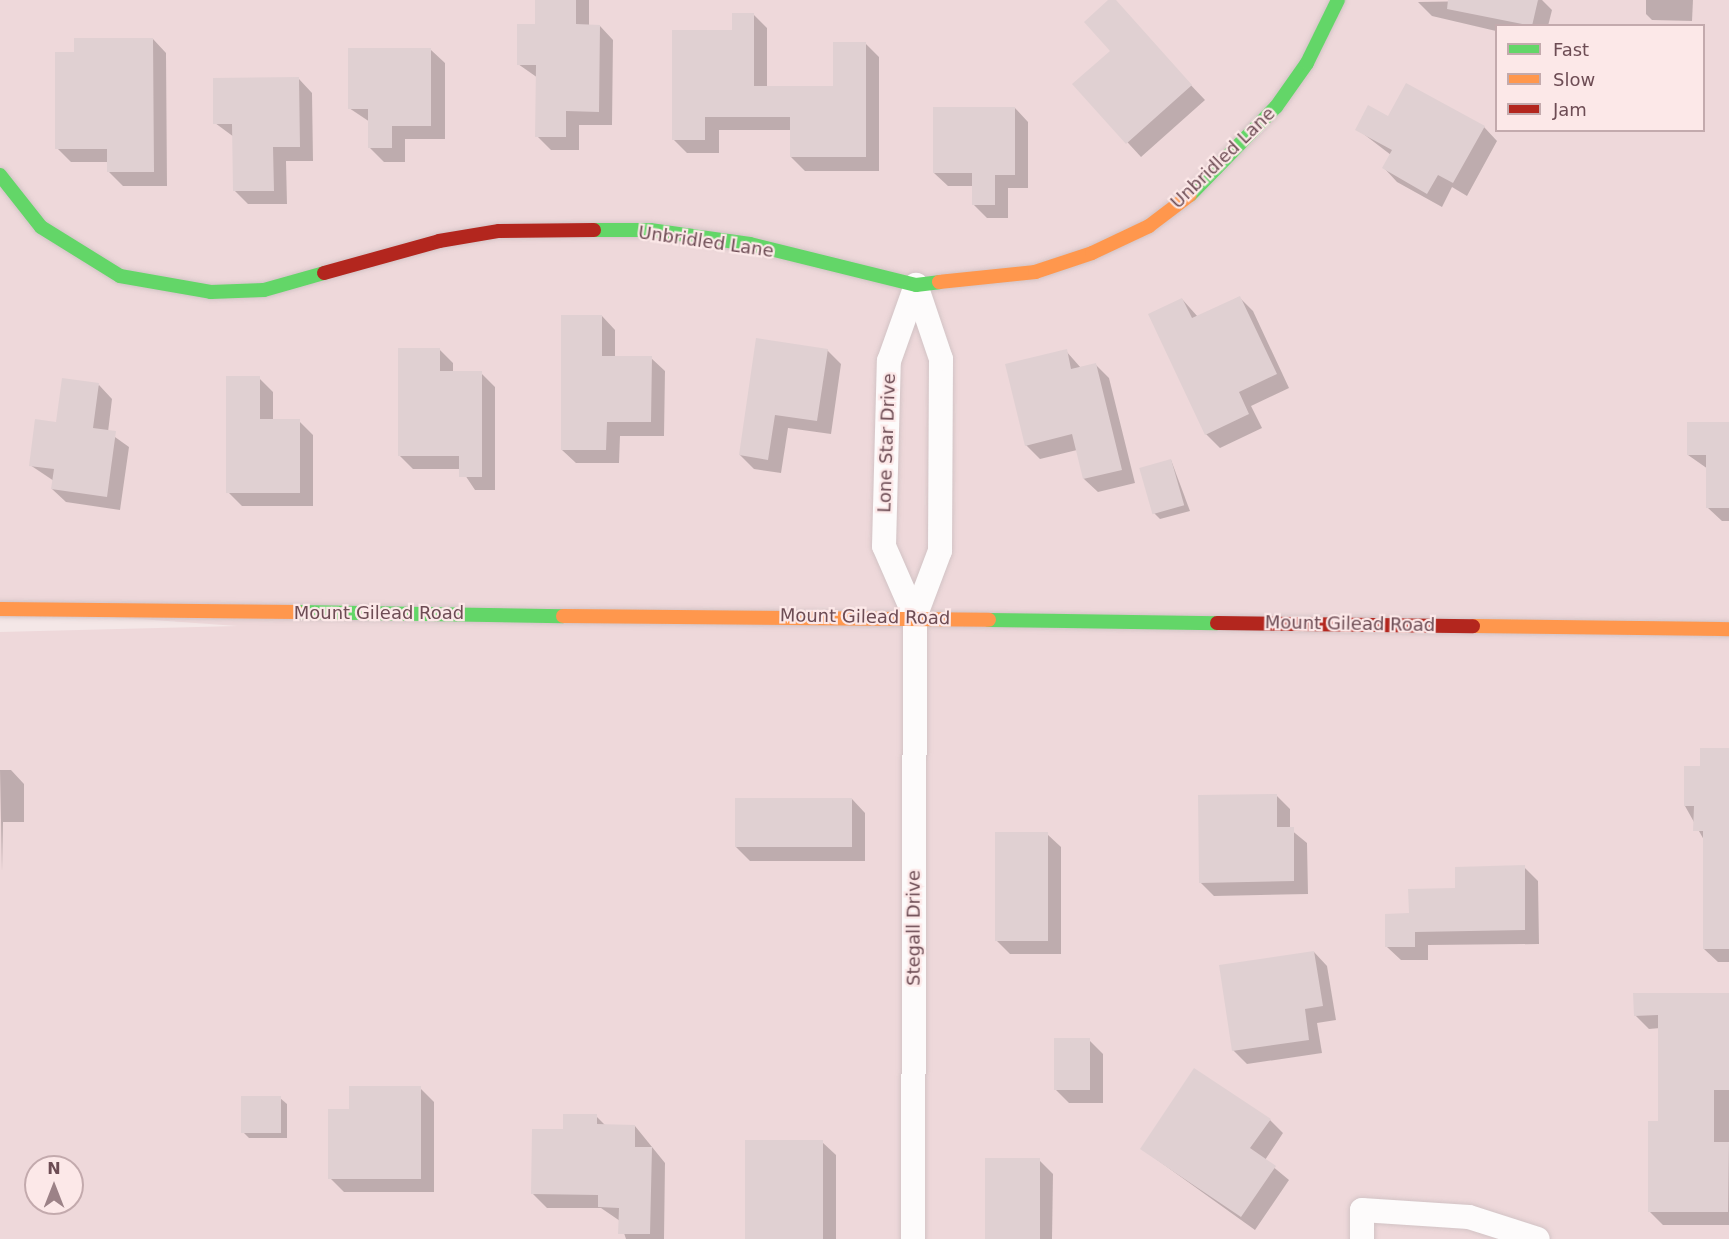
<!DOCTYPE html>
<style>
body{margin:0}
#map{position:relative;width:1729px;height:1239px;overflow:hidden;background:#f4e7e7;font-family:"DejaVu Sans",sans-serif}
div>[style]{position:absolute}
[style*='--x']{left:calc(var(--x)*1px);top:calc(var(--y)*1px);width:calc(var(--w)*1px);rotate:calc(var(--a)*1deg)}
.residential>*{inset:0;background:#eed8da}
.shadow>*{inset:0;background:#0003}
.building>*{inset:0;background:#e0d0d2;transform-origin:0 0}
.roads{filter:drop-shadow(0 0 2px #d2c3c5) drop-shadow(0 0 2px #d2c3c5)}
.street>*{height:24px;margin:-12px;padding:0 12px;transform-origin:12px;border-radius:12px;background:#fdfbfb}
.fast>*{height:14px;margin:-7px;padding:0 7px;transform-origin:7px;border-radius:7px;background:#63d668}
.slow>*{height:14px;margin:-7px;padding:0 7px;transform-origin:7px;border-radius:7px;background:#ff974d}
.jam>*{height:14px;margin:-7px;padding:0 7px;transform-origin:7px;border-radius:7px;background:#b3261e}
span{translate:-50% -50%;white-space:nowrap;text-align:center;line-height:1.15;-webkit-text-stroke:4.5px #fce8e8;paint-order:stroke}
.street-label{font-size:18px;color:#6d4c54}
.legend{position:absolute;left:1495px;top:24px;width:210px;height:108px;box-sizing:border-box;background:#fce8e8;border:2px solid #c3aaad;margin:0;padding:8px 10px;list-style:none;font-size:18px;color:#6d4c54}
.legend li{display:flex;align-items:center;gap:12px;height:30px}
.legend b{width:30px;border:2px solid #c3aaad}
.north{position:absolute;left:24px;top:1155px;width:60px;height:60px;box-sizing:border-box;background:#fce8e8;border:2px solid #c3aaad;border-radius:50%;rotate:0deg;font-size:16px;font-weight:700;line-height:24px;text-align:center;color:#6d4c54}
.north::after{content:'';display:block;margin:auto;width:21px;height:27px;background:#9c8287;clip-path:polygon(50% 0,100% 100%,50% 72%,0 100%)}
</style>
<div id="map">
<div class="residential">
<div style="clip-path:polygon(evenodd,0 0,1729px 0,1729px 1239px,0 1239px,0 632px,237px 626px,0 609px,0 0,1496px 26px,1704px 26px,1704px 130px,1496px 130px,1496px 26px,0 0,36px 1167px,72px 1167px,72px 1203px,36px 1203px,36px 1167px)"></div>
</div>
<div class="shadow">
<div style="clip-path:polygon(536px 0,589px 0,589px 26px,600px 26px,613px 40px,612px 125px,579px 125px,579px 150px,551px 150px,537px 136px,538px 78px,518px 64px,536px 25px)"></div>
<div style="clip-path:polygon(1110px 0,1205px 100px,1141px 157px,1074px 84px,1112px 51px)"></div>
<div style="clip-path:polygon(1542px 0,1552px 10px,1548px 26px,1496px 26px,1496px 31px,1432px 16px,1418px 2px)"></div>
<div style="clip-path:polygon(1646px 0,1693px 0,1692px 21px,1652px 20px,1646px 14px)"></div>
<div style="clip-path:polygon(753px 14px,767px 28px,767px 87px,834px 87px,865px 43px,879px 57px,879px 171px,805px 171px,791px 157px,791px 130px,719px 130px,719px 153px,687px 153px,673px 139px,734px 31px)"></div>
<div style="clip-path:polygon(153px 39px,166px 53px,167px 186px,123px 186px,109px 172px,109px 162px,71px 162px,57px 148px,75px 53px)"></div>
<div style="clip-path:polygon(431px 50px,445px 63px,445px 139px,405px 139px,405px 162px,384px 162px,370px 148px,370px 122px,349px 108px)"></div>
<div style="clip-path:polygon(299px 79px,312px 93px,313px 161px,286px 161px,287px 204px,248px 204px,234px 190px,234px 137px,215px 123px)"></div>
<div style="clip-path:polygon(1015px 108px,1028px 122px,1028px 188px,1008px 188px,1008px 218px,987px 218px,973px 204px,973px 186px,948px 186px,934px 173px)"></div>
<div style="clip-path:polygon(1389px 118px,1484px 127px,1497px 141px,1467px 196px,1452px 187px,1442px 207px,1397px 182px,1384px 168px,1391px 155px,1357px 129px)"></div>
<div style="clip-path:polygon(1239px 297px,1253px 311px,1289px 388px,1251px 406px,1262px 428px,1220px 448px,1206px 434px,1182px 299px,1198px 317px)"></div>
<div style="clip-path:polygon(602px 316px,615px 330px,615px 358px,651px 358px,665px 371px,664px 436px,620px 436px,619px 463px,576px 463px,562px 450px)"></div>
<div style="clip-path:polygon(439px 349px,453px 363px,453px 373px,481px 373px,495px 387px,495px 490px,475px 490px,461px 469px,413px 469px,399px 455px)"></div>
<div style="clip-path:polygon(827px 350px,841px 364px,831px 434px,788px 428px,781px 473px,754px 469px,740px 455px)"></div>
<div style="clip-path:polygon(1066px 351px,1081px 368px,1095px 364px,1109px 378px,1135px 483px,1098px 492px,1084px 479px,1077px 450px,1040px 459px,1026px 445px)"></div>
<div style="clip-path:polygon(259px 378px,273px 392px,273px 421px,299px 421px,313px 435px,313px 506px,242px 506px,228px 492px)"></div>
<div style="clip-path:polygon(99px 385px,112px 399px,108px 432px,129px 447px,120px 510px,66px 502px,52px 489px,54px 481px,30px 465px,57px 424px)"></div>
<div style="clip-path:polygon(1729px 423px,1729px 521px,1722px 521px,1708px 508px,1708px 469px,1688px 455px)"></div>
<div style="clip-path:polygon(1171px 460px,1190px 511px,1160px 519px,1154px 513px)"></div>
<div style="clip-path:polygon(1729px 750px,1729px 962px,1718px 962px,1704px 949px,1704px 840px,1685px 806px,1701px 768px)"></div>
<div style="clip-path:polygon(0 770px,11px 770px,24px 784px,24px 822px,3px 822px,2px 872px)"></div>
<div style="clip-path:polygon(1276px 795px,1290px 809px,1290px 829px,1307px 843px,1308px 894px,1214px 896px,1200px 882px)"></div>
<div style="clip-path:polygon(852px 799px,865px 813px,865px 861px,750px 861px,736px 847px)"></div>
<div style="clip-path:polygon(1047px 834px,1061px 847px,1061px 954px,1010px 954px,996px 940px)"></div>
<div style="clip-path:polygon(1524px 867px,1538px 881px,1539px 944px,1428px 945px,1428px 960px,1401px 960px,1387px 947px,1457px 890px)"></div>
<div style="clip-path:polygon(1314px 952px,1327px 966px,1336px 1020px,1317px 1023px,1322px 1053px,1247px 1064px,1233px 1050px)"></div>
<div style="clip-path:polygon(1729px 995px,1729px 1225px,1663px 1225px,1649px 1211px,1660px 1123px,1660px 1028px,1649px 1029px,1635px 1015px)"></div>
<div style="clip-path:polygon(1089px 1040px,1103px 1054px,1103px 1103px,1069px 1103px,1056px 1090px)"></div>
<div style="clip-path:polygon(420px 1088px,434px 1102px,434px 1192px,344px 1192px,330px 1178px,350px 1111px)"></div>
<div style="clip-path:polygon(280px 1098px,287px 1104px,287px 1138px,249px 1138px,243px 1132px)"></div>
<div style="clip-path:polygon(596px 1116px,606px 1126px,635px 1126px,665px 1163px,664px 1239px,626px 1239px,620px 1221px,601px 1208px,547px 1208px,533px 1194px,564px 1131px)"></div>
<div style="clip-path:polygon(1270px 1120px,1283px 1133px,1265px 1160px,1289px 1180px,1255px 1230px,1142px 1149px)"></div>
<div style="clip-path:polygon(822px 1142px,836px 1155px,836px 1239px,747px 1239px)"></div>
<div style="clip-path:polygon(1039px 1160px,1053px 1174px,1052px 1239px,986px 1239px)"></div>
</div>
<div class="building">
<div style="clip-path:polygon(535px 0,576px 0,576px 24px,600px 25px,599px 112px,566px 111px,566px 137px,535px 137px,536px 65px,517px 65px,517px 24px,535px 24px)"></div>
<div style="clip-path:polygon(1108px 0,1116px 0,1192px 85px,1126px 144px,1072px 84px,1110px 51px,1084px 22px)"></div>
<div style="clip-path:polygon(1448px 0,1538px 0,1532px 26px,1447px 9px)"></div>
<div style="clip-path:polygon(732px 13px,754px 13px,754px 86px,833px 86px,833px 42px,866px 42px,866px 157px,790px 157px,790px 117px,705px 117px,705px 140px,672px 140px,672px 30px,732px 30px)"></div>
<div style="clip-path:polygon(74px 38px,153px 38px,154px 172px,107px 172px,107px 149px,55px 149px,55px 52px,74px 52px)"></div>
<div style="clip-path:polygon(348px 48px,431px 48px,431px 126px,392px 126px,392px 148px,368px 148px,368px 109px,348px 109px)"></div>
<div style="clip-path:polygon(299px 77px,300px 147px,273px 147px,274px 191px,233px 191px,232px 124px,213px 124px,213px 78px)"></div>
<div style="clip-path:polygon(1406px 83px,1485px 126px,1453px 183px,1438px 175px,1427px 194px,1382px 168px,1392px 150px,1355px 130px,1368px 105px,1388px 116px)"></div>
<div style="clip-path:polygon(933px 107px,1015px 107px,1015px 175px,995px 175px,995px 205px,972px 205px,972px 173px,933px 173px)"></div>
<div style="clip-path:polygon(1240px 296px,1277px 374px,1239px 392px,1249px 414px,1205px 435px,1148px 314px,1182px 298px,1192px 318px)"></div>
<div style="clip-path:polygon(561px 315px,602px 315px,602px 356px,652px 356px,651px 422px,607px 422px,606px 450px,561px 450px)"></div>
<div style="clip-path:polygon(756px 338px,828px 349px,817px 421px,775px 415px,768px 460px,739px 455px)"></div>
<div style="clip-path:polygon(398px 348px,440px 348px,440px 371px,482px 371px,482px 477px,459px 477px,459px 456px,398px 456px)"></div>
<div style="clip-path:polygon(1067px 349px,1071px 369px,1096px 363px,1122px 470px,1083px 479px,1072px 434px,1025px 446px,1005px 364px)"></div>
<div style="clip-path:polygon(226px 376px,260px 376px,260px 419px,300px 419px,300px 493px,226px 493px)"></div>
<div style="clip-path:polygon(62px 378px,99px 383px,93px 428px,116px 431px,107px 497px,51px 489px,54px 469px,29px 466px,35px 419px,56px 422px)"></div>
<div style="clip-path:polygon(1687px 422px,1729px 422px,1729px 508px,1706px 508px,1706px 455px,1687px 455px)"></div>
<div style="left:1171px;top:459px;width:48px;height:33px;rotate:74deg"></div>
<div style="clip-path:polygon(1700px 748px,1729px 748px,1729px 949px,1703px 949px,1703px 831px,1693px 831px,1694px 806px,1684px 806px,1684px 766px,1700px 766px)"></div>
<div style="clip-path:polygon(1277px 794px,1277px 827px,1294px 827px,1294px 881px,1199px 883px,1198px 795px)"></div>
<div style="left:735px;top:798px;width:117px;height:49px"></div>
<div style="left:995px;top:832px;width:53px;height:109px"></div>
<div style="clip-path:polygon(1525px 865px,1525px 930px,1415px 932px,1415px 947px,1385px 947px,1385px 914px,1409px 913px,1408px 889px,1455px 888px,1455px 867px)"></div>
<div style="clip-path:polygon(1314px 951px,1323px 1006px,1305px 1009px,1309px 1040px,1232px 1051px,1219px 965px)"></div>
<div style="clip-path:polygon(1633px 993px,1729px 993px,1729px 1090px,1714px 1090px,1714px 1142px,1729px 1142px,1728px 1212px,1648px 1212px,1648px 1121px,1658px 1121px,1658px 1015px,1634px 1016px)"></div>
<div style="left:1054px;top:1038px;width:36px;height:52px"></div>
<div style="clip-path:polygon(1194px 1068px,1271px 1119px,1250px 1148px,1276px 1166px,1241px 1217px,1140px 1149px)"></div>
<div style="clip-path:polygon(349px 1086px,421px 1086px,421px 1179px,328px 1179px,328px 1109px,349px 1109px)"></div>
<div style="left:241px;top:1096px;width:40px;height:37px"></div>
<div style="clip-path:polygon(563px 1114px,597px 1114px,597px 1124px,635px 1125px,635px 1147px,652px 1147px,650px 1234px,618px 1234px,619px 1208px,598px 1207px,598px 1195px,531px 1194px,532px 1129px,563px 1129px)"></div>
<div style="left:745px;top:1140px;width:78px;height:99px"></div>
<div style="left:985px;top:1158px;width:55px;height:81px"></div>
</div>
<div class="roads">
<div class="street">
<div style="--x:915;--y:617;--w:77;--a:-113.6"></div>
<div style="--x:884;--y:546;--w:185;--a:-88.5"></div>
<div style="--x:889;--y:361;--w:81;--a:-70.4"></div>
<div style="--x:913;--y:1239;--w:622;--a:-89.82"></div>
<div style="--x:915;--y:617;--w:71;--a:-69.3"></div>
<div style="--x:940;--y:551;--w:192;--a:-89.7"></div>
<div style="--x:941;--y:359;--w:78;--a:-108.7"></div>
<div style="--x:1362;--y:1239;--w:29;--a:-90"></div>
<div style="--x:1362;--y:1210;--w:107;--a:3.7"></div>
<div style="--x:1469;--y:1217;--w:72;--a:17.7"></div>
</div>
<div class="fast">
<div style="--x:0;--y:175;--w:66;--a:51.7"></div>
<div style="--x:41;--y:227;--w:93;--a:31.8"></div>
<div style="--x:120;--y:276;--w:92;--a:10"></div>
<div style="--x:211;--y:292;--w:53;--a:-2.2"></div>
<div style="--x:264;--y:290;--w:62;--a:-15.8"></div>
<div style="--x:1190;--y:195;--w:123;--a:-45.7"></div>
<div style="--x:1276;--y:107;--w:54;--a:-54.8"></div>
<div style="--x:1307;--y:63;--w:70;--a:-63.8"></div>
<div style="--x:594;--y:230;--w:56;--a:0"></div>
<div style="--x:650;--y:230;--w:101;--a:8"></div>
<div style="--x:750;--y:244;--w:171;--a:13.9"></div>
<div style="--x:916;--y:285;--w:23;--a:-7"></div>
<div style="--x:297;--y:612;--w:266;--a:0.9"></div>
<div style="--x:989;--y:620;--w:228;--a:0.8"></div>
</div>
<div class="slow">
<div style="--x:939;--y:282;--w:97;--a:-5.9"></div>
<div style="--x:1035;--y:272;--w:60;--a:-18.4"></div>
<div style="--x:1092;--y:253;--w:63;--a:-25.3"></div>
<div style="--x:1149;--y:226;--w:51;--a:-37.1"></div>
<div style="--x:0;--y:609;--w:297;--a:0.6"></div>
<div style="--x:563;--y:616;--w:426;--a:0.5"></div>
<div style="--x:1473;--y:626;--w:256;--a:0.7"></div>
</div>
<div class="jam">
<div style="--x:324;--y:273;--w:119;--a:-15.5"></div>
<div style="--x:439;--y:241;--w:61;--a:-9.5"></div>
<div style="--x:499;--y:231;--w:95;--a:-0.6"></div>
<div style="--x:1217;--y:623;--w:256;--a:0.7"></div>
</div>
</div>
<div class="street-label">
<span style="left:1223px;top:158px;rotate:-44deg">Unbridled Lane</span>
<span style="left:706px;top:242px;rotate:8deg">Unbridled Lane</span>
<span style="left:887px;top:443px;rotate:-88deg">Lone Star Drive</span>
<span style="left:379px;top:613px">Mount Gilead Road</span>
<span style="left:865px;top:617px;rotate:1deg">Mount Gilead Road</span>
<span style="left:1350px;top:624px;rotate:1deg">Mount Gilead Road</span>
<span style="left:914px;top:928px;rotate:-90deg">Stegall Drive</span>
</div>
<ul class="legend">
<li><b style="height:8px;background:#63d668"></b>Fast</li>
<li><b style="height:8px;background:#ff974d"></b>Slow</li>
<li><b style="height:8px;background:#b3261e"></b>Jam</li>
</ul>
<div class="north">N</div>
</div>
